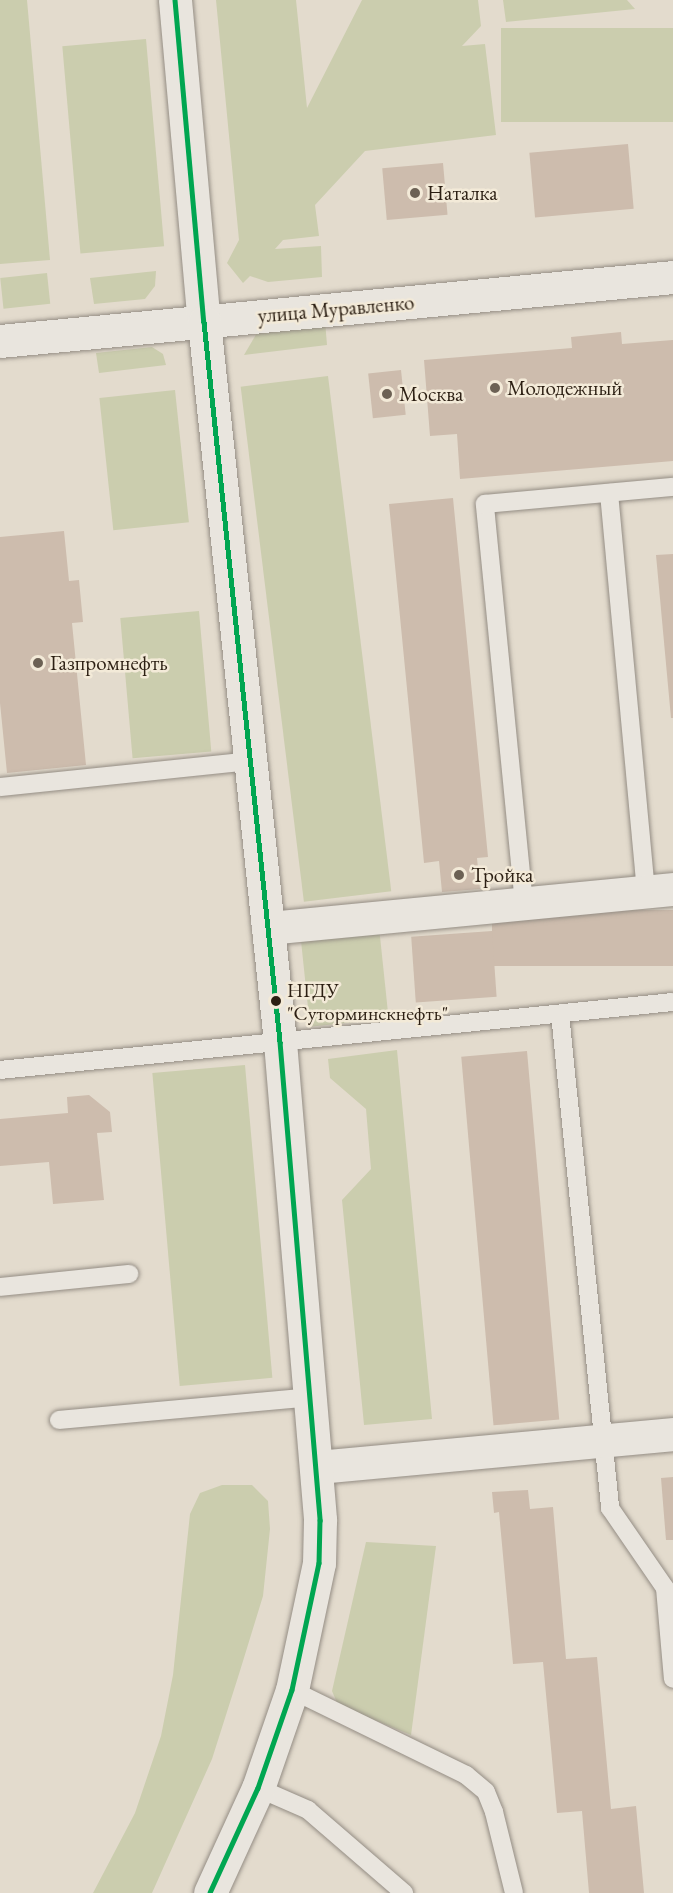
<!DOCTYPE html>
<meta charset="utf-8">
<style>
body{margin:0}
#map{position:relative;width:673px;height:1893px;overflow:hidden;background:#e3dbcd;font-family:"EB Garamond",serif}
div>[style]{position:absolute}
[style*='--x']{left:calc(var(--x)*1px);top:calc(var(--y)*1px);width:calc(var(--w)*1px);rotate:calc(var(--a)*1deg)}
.green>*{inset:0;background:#cbcdae;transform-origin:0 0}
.building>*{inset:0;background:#cdbcad;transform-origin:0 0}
.roads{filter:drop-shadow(0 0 2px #948d84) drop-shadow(0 0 2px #948d84)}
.service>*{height:18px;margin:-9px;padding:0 9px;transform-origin:9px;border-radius:9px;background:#e9e5de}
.minor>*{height:33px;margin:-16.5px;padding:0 16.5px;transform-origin:16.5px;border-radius:16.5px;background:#e9e5de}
.tertiary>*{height:33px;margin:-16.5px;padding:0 16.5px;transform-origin:16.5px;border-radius:16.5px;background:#e9e5de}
.secondary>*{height:33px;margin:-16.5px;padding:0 16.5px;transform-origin:16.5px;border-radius:16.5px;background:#e9e5de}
.bus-1>*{height:4.5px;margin:-2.25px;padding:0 2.25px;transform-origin:2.25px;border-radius:2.25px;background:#00a651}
.dots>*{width:16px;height:16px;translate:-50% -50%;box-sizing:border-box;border:3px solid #f3ead8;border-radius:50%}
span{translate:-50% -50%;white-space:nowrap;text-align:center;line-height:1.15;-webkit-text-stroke:5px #f3ead8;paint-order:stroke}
.bus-label{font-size:20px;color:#2c1f13}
.left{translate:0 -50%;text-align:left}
.poi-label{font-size:21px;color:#2c1f13}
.street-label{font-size:21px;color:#2c1f13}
</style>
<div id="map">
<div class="green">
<div style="clip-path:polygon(0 0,27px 0,50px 260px,0 264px)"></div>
<div style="clip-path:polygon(216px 0,296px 0,307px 108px,362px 0,478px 0,481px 26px,462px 46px,485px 44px,496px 135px,365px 151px,315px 205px,319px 236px,283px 240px,275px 249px,321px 246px,322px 277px,268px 282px,250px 276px,243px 283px,227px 263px,239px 240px)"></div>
<div style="clip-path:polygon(503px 0,627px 0,635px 9px,506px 22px)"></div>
<div style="left:673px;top:28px;width:94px;height:172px;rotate:90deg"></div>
<div style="left:146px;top:39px;width:208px;height:84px;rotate:85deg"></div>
<div style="clip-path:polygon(156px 271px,155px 286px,145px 299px,94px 304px,90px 278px)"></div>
<div style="left:47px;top:273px;width:31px;height:47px;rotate:84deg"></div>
<div style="clip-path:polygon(325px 321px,327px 345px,244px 355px,258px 331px)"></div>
<div style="clip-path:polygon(152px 347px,163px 354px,166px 365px,99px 373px,96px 353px)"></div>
<div style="left:328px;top:376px;width:519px;height:88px;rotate:83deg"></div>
<div style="left:175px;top:390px;width:133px;height:76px;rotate:84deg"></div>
<div style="left:199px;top:611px;width:141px;height:79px;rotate:85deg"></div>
<div style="left:379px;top:927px;width:92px;height:79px;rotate:84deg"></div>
<div style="clip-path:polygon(397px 1050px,432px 1419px,364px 1425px,342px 1200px,371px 1169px,366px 1109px,330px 1078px,328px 1059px)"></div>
<div style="left:245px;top:1065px;width:314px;height:93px;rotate:85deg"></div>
<div style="clip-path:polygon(222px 1485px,252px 1485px,268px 1501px,270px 1529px,263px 1596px,239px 1674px,212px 1759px,152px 1893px,93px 1893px,135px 1813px,161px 1736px,173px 1675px,190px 1514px,200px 1493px)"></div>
<div style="clip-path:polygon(366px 1542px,436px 1546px,411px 1735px,338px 1705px,332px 1691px)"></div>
</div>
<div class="building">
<div style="left:628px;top:144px;width:65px;height:99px;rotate:85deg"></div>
<div style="left:443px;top:163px;width:52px;height:61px;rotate:85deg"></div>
<div style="clip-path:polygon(621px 332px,622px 344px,673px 340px,673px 461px,460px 479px,457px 434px,430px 436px,424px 360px,572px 348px,571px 337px)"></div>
<div style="left:401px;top:370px;width:45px;height:33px;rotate:84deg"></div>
<div style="clip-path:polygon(453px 498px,488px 857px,477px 858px,480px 889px,442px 892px,439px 861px,424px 863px,389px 504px)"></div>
<div style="clip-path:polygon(64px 531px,69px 581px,79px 580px,83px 622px,72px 623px,86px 765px,7px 773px,0 703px,0 537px)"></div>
<div style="clip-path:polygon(673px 554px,673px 718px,671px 718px,656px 555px)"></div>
<div style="left:673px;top:910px;width:56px;height:181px;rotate:90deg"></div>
<div style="left:492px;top:931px;width:66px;height:81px;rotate:86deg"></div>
<div style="left:527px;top:1051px;width:370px;height:66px;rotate:85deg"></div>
<div style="clip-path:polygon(89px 1095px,110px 1112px,112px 1132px,97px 1133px,104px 1200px,53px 1204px,49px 1162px,0 1166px,0 1119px,68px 1113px,67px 1097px)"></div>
<div style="clip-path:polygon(673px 1477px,673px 1540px,666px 1540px,661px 1478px)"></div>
<div style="clip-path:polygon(528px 1490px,530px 1509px,553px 1507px,566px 1659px,597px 1657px,611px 1809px,636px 1806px,644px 1893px,589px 1893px,582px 1811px,557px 1813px,543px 1662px,513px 1664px,499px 1512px,494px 1513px,492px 1492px)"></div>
</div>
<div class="roads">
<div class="service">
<div style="--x:609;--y:493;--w:401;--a:84.7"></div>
<div style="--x:0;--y:787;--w:252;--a:-5.9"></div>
<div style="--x:524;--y:904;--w:402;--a:-95.6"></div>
<div style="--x:485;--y:504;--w:189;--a:-5.2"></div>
<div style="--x:560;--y:1014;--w:497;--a:84.2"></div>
<div style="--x:610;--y:1508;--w:97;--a:55.5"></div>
<div style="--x:665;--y:1588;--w:91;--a:85"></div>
<div style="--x:0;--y:1070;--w:676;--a:-5.77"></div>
<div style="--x:0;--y:1287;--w:130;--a:-5.8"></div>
<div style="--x:59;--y:1420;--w:254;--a:-5.2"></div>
<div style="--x:292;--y:1690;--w:194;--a:26"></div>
<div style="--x:466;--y:1775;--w:26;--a:40"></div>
<div style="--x:486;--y:1792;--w:22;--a:68"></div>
<div style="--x:494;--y:1812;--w:83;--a:76.1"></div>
<div style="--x:258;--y:1788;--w:55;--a:23.7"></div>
<div style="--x:308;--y:1810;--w:127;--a:40.8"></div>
</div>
<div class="minor">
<div style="--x:268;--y:928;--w:407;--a:-5.5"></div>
<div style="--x:318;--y:1467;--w:357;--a:-5.3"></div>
</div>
<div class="tertiary">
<div style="--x:0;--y:341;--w:676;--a:-5.43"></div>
</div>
<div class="secondary">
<div style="--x:175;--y:0;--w:323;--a:84.9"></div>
<div style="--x:204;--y:322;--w:724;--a:83.97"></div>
<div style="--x:280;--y:1042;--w:480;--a:85.2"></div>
<div style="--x:320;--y:1520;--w:43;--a:91.3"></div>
<div style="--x:319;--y:1563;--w:130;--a:102"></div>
<div style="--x:292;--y:1690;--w:104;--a:109.1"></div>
<div style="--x:258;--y:1788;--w:115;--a:114.6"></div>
</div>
</div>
<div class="bus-1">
<div style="--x:175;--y:0;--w:323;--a:84.9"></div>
<div style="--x:204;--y:322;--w:724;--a:83.97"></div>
<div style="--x:280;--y:1042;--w:480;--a:85.2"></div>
<div style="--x:320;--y:1520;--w:43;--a:91.3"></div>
<div style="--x:319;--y:1563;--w:130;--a:102"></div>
<div style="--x:292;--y:1690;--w:104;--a:109.1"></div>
<div style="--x:258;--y:1788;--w:115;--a:114.6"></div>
</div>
<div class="dots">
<div style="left:415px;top:193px;background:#6c6154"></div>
<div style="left:495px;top:388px;background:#6c6154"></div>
<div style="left:387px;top:394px;background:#6c6154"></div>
<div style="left:38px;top:663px;background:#6c6154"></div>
<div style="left:459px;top:875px;background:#6c6154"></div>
<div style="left:276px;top:1001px;background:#2c1f13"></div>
</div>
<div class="bus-label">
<span class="left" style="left:287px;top:1002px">НГДУ<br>"Суторминскнефть"</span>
</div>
<div class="poi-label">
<span class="left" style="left:427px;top:193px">Наталка</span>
<span class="left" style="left:507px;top:388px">Молодежный</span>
<span class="left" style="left:399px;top:394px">Москва</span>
<span class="left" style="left:50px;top:663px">Газпромнефть</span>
<span class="left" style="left:471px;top:875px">Тройка</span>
</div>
<div class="street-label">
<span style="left:336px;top:309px;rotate:-5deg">улица Муравленко</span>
</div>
</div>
